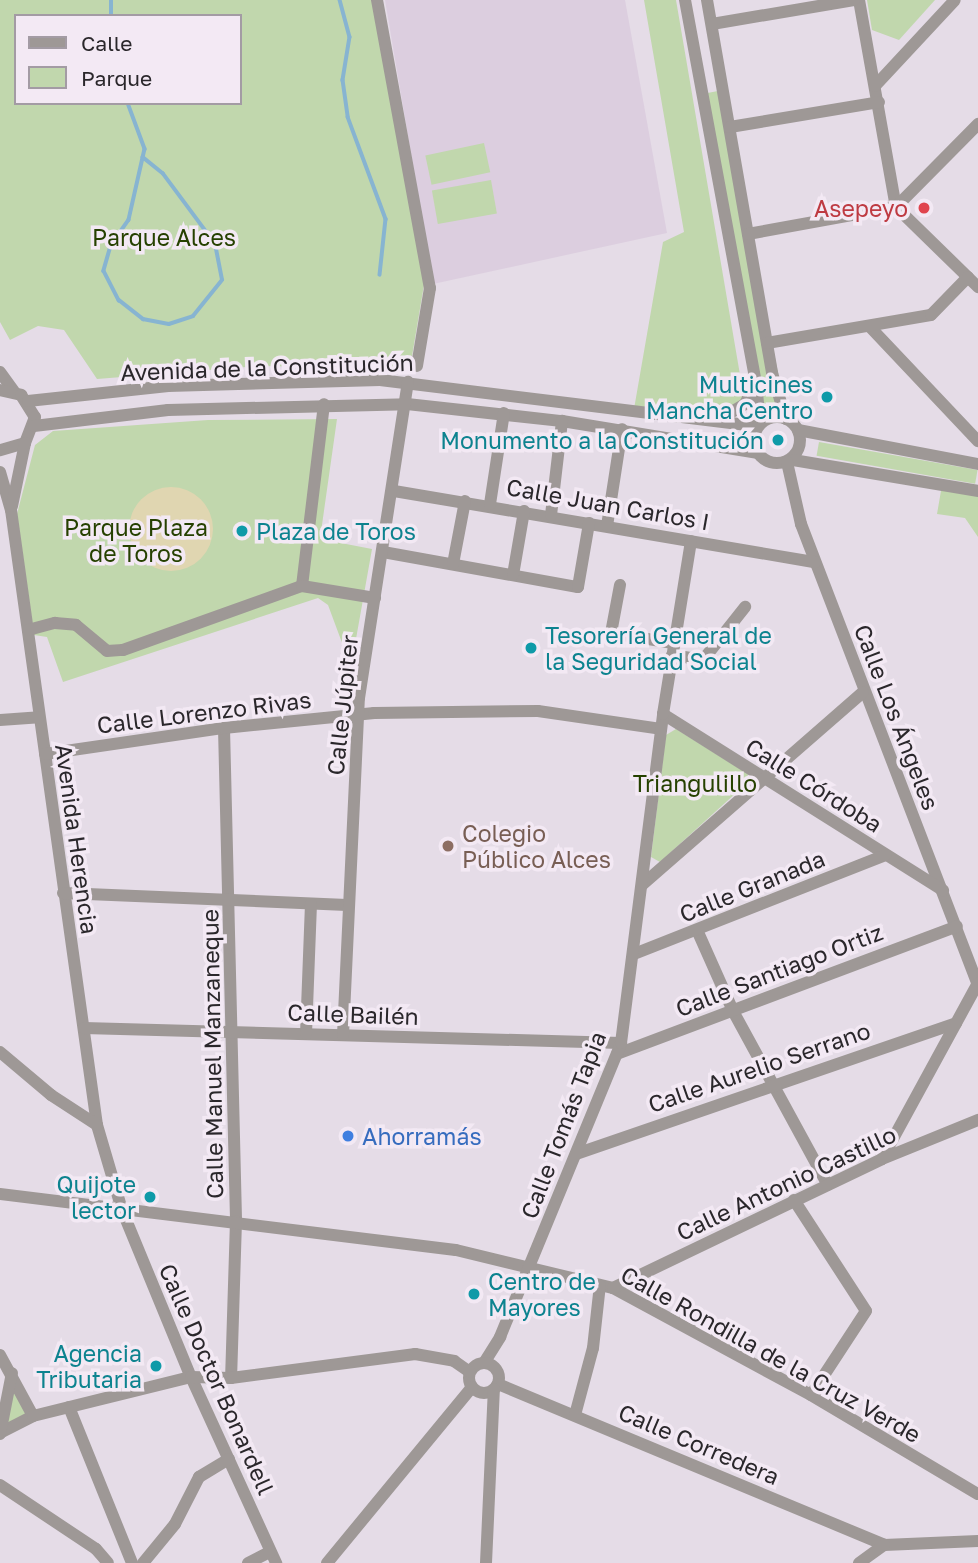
<!DOCTYPE html>
<meta charset="utf-8">
<style>
body{margin:0}
#map{position:relative;width:978px;height:1563px;overflow:hidden;background:#e5dce7;font-family:"Golos Text",sans-serif}
div>[style]{position:absolute}
[style*='--x']{left:calc(var(--x)*1px);top:calc(var(--y)*1px);width:calc(var(--w)*1px);rotate:calc(var(--a)*1deg)}
.built>*{inset:0;background:#dccedf}
.green>*{inset:0;background:#c1d7ad;transform-origin:0 0}
.sand>*{inset:0;background:#e0d6b1}
.round{border-radius:50%}
.stream>*{height:3.5px;margin:-1.75px;padding:0 1.75px;transform-origin:1.75px;border-radius:1.75px;background:#87b4d1}
.minor>*{height:12px;margin:-6px;padding:0 6px;transform-origin:6px;border-radius:6px;background:#9e9896}
.minor>.ring{margin:-6px;padding:0;box-sizing:content-box;background:none;border:12px solid #9e9896;border-radius:50%}
.dots>*{width:19px;height:19px;translate:-50% -50%;box-sizing:border-box;border:4px solid #f3e9f4;border-radius:50%}
span{translate:-50% -50%;white-space:nowrap;text-align:center;line-height:1.15;-webkit-text-stroke:7px #f3e9f4;paint-order:stroke}
.health-label{font-size:23px;color:#be3a42}
.right{translate:-100% -50%;text-align:right}
.park-label{font-size:23px;color:#264100}
.street-label{font-size:23px;color:#2a272b}
.culture-label{font-size:23px;color:#0d838f}
.left{translate:0 -50%;text-align:left}
.education-label{font-size:23px;color:#785e54}
.shop-label{font-size:23px;color:#366cbe}
.legend{position:absolute;left:14px;top:14px;width:228px;height:91px;box-sizing:border-box;background:#f3e9f4;border:2px solid #a39ba4;margin:0;padding:9px 12px;list-style:none;font-size:21px;color:#2a272b}
.legend li{display:flex;align-items:center;gap:14px;height:35px}
.legend b{width:35px;border:2px solid #a39ba4}
</style>
<div id="map">
<div class="built">
<div style="clip-path:polygon(385px 0,625px 0,667px 233px,433px 284px)"></div>
</div>
<div class="green">
<div style="clip-path:polygon(evenodd,0 0,372px 0,424px 285px,410px 368px,258px 366px,97px 379px,64px 330px,38px 326px,10px 340px,0 322px,0 0,16px 16px,240px 16px,240px 103px,16px 103px,16px 16px)"></div>
<div style="clip-path:polygon(644px 0,676px 0,745px 404px,720px 419px,634px 409px,663px 242px,684px 232px)"></div>
<div style="clip-path:polygon(867px 0,935px 0,899px 40px,872px 30px)"></div>
<div style="left:723px;top:90px;width:335px;height:21px;rotate:79deg"></div>
<div style="left:484px;top:143px;width:30px;height:60px;rotate:78deg"></div>
<div style="left:491px;top:180px;width:34px;height:60px;rotate:80deg"></div>
<div style="clip-path:polygon(337px 419px,320px 539px,372px 549px,351px 667px,328px 605px,318px 598px,63px 682px,47px 637px,34px 635px,17px 514px,35px 445px,53px 431px,208px 420px)"></div>
<div style="left:819px;top:442px;width:161px;height:14px;rotate:10deg"></div>
<div style="clip-path:polygon(942px 485px,978px 491px,978px 537px,965px 518px,937px 514px)"></div>
<div style="clip-path:polygon(676px 729px,748px 774px,747px 783px,660px 862px,651px 857px,666px 735px)"></div>
<div style="clip-path:polygon(12px 1373px,33px 1416px,0 1433px)"></div>
</div>
<div class="sand">
<div class="round" style="left:129px;top:487px;width:84px;height:84px"></div>
</div>
<div class="stream">
<div style="--x:340;--y:0;--w:38;--a:75"></div>
<div style="--x:350;--y:37;--w:44;--a:99.2"></div>
<div style="--x:343;--y:80;--w:37;--a:82"></div>
<div style="--x:348;--y:117;--w:109;--a:69.6"></div>
<div style="--x:386;--y:219;--w:56;--a:96.1"></div>
<div style="--x:111;--y:16;--w:16;--a:-90"></div>
<div style="--x:128;--y:103;--w:49;--a:69.7"></div>
<div style="--x:145;--y:149;--w:73;--a:102.7"></div>
<div style="--x:129;--y:220;--w:32;--a:125"></div>
<div style="--x:111;--y:246;--w:26;--a:106"></div>
<div style="--x:104;--y:271;--w:33;--a:63"></div>
<div style="--x:119;--y:300;--w:31;--a:38"></div>
<div style="--x:143;--y:319;--w:26;--a:11"></div>
<div style="--x:169;--y:324;--w:25;--a:-18"></div>
<div style="--x:193;--y:316;--w:46;--a:-51.1"></div>
<div style="--x:222;--y:280;--w:37;--a:-101"></div>
<div style="--x:215;--y:244;--w:87;--a:-126.6"></div>
<div style="--x:163;--y:174;--w:26;--a:-141"></div>
</div>
<div class="minor">
<div style="--x:377;--y:0;--w:293;--a:79.6"></div>
<div style="--x:430;--y:288;--w:79;--a:99.5"></div>
<div style="--x:685;--y:0;--w:390;--a:79.5"></div>
<div style="--x:756;--y:383;--w:40;--a:84.3"></div>
<div style="--x:707;--y:0;--w:379;--a:80.1"></div>
<div style="--x:772;--y:373;--w:48;--a:73.1"></div>
<div style="--x:859;--y:0;--w:210;--a:79.9"></div>
<div style="--x:896;--y:207;--w:115;--a:44.3"></div>
<div style="--x:712;--y:24;--w:144;--a:-9.6"></div>
<div style="--x:875;--y:86;--w:117;--a:-47.1"></div>
<div style="--x:730;--y:127;--w:151;--a:-9.5"></div>
<div style="--x:748;--y:234;--w:150;--a:-10.3"></div>
<div style="--x:896;--y:207;--w:117;--a:-45.3"></div>
<div style="--x:871;--y:328;--w:156;--a:46.6"></div>
<div style="--x:767;--y:343;--w:166;--a:-9.7"></div>
<div style="--x:931;--y:315;--w:53;--a:-45.8"></div>
<div style="--x:0;--y:372;--w:24;--a:54"></div>
<div style="--x:0;--y:390;--w:22;--a:13"></div>
<div style="--x:21;--y:395;--w:26;--a:58"></div>
<div style="--x:35;--y:417;--w:28;--a:111"></div>
<div style="--x:25;--y:443;--w:26;--a:164"></div>
<div style="--x:28;--y:401;--w:141;--a:-6.1"></div>
<div style="--x:168;--y:386;--w:212;--a:-1.6"></div>
<div style="--x:380;--y:380;--w:380;--a:7"></div>
<div class="ring" style="left:754px;top:417px;width:34px;height:34px"></div>
<div style="--x:720;--y:419;--w:29;--a:-31"></div>
<div style="--x:745;--y:404;--w:20;--a:-63"></div>
<div style="--x:34;--y:426;--w:135;--a:-6.8"></div>
<div style="--x:168;--y:410;--w:239;--a:-1.4"></div>
<div style="--x:407;--y:404;--w:156;--a:6.3"></div>
<div style="--x:562;--y:421;--w:199;--a:9.3"></div>
<div style="--x:798;--y:430;--w:183;--a:10.7"></div>
<div style="--x:793;--y:460;--w:188;--a:9.5"></div>
<div style="--x:787;--y:462;--w:64;--a:77.3"></div>
<div style="--x:801;--y:524;--w:493;--a:69"></div>
<div style="--x:0;--y:472;--w:40;--a:74"></div>
<div style="--x:11;--y:510;--w:621;--a:82.04"></div>
<div style="--x:97;--y:1125;--w:89;--a:73.6"></div>
<div style="--x:122;--y:1210;--w:181;--a:67.6"></div>
<div style="--x:191;--y:1377;--w:205;--a:65.4"></div>
<div style="--x:394;--y:491;--w:427;--a:9.6"></div>
<div style="--x:490;--y:504;--w:92;--a:-81.3"></div>
<div style="--x:12;--y:506;--w:64;--a:-78.3"></div>
<div style="--x:551;--y:515;--w:95;--a:-83.3"></div>
<div style="--x:607;--y:526;--w:98;--a:-81.2"></div>
<div style="--x:383;--y:552;--w:198;--a:10.2"></div>
<div style="--x:578;--y:587;--w:65;--a:-80.2"></div>
<div style="--x:453;--y:564;--w:64;--a:-79.2"></div>
<div style="--x:513;--y:575;--w:65;--a:-80.2"></div>
<div style="--x:620;--y:585;--w:49;--a:100.6"></div>
<div style="--x:611;--y:633;--w:63;--a:9.2"></div>
<div style="--x:302;--y:586;--w:183;--a:-83.1"></div>
<div style="--x:28;--y:630;--w:28;--a:-15"></div>
<div style="--x:55;--y:623;--w:21;--a:5"></div>
<div style="--x:76;--y:625;--w:40;--a:40"></div>
<div style="--x:107;--y:651;--w:16;--a:-4"></div>
<div style="--x:123;--y:650;--w:190;--a:-19.7"></div>
<div style="--x:302;--y:586;--w:74;--a:9.3"></div>
<div style="--x:672;--y:655;--w:31;--a:9"></div>
<div style="--x:703;--y:660;--w:68;--a:-51.6"></div>
<div style="--x:663;--y:714;--w:331;--a:32.2"></div>
<div style="--x:0;--y:720;--w:39;--a:-4"></div>
<div style="--x:224;--y:728;--w:493;--a:88.6"></div>
<div style="--x:236;--y:1221;--w:157;--a:91.8"></div>
<div style="--x:45;--y:754;--w:181;--a:-8.3"></div>
<div style="--x:224;--y:728;--w:151;--a:-5.7"></div>
<div style="--x:374;--y:713;--w:164;--a:-0.7"></div>
<div style="--x:538;--y:711;--w:124;--a:8.3"></div>
<div style="--x:642;--y:885;--w:293;--a:-41.1"></div>
<div style="--x:63;--y:893;--w:284;--a:2.4"></div>
<div style="--x:697;--y:930;--w:89;--a:66"></div>
<div style="--x:733;--y:1011;--w:198;--a:61.4"></div>
<div style="--x:634;--y:954;--w:270;--a:-21.5"></div>
<div style="--x:84;--y:1028;--w:537;--a:1.6"></div>
<div style="--x:306;--y:1034;--w:130;--a:-87.8"></div>
<div style="--x:343;--y:1035;--w:337;--a:-87.3"></div>
<div style="--x:359;--y:698;--w:320;--a:-81.2"></div>
<div style="--x:0;--y:1052;--w:67;--a:40.1"></div>
<div style="--x:51;--y:1095;--w:55;--a:33.1"></div>
<div style="--x:617;--y:1054;--w:363;--a:-20.6"></div>
<div style="--x:576;--y:1154;--w:402;--a:-19"></div>
<div style="--x:882;--y:1159;--w:200;--a:-61.4"></div>
<div style="--x:0;--y:1194;--w:459;--a:7"></div>
<div style="--x:456;--y:1250;--w:162;--a:13.6"></div>
<div style="--x:613;--y:1288;--w:225;--a:28.4"></div>
<div style="--x:811;--y:1395;--w:194;--a:30.7"></div>
<div style="--x:794;--y:1200;--w:132;--a:57"></div>
<div style="--x:866;--y:1311;--w:100;--a:123.2"></div>
<div style="--x:613;--y:1288;--w:298;--a:-25.6"></div>
<div style="--x:882;--y:1159;--w:104;--a:-22.1"></div>
<div style="--x:0;--y:1355;--w:69;--a:61.6"></div>
<div style="--x:484;--y:1363;--w:31;--a:-58"></div>
<div style="--x:500;--y:1337;--w:318;--a:-67.6"></div>
<div style="--x:621;--y:1043;--w:332;--a:-82.7"></div>
<div style="--x:663;--y:714;--w:175;--a:-80.8"></div>
<div class="ring" style="left:469px;top:1363px;width:18px;height:18px"></div>
<div style="--x:498;--y:1384;--w:418;--a:22.6"></div>
<div style="--x:884;--y:1545;--w:94;--a:-2.4"></div>
<div style="--x:69;--y:1407;--w:168;--a:68"></div>
<div style="--x:575;--y:1415;--w:69;--a:-75"></div>
<div style="--x:593;--y:1348;--w:63;--a:-83.7"></div>
<div style="--x:0;--y:1433;--w:37;--a:-27"></div>
<div style="--x:33;--y:1416;--w:163;--a:-13.9"></div>
<div style="--x:191;--y:1377;--w:40;--a:1.4"></div>
<div style="--x:231;--y:1378;--w:186;--a:-7.4"></div>
<div style="--x:415;--y:1354;--w:40;--a:10"></div>
<div style="--x:454;--y:1361;--w:19;--a:35"></div>
<div style="--x:0;--y:1434;--w:62;--a:-78.9"></div>
<div style="--x:0;--y:1485;--w:115;--a:33.7"></div>
<div style="--x:96;--y:1549;--w:18;--a:49"></div>
<div style="--x:143;--y:1563;--w:50;--a:-50.6"></div>
<div style="--x:175;--y:1524;--w:53;--a:-62.9"></div>
<div style="--x:199;--y:1477;--w:35;--a:-31"></div>
<div style="--x:248;--y:1563;--w:25;--a:-27"></div>
<div style="--x:327;--y:1563;--w:228;--a:-50.5"></div>
<div style="--x:486;--y:1563;--w:174;--a:-87.4"></div>
<div style="--x:859;--y:1563;--w:31;--a:-36"></div>
</div>
<div class="dots">
<div style="left:924px;top:208px;background:#e0444e"></div>
<div style="left:827px;top:397px;background:#0f9aa8"></div>
<div style="left:778px;top:440px;background:#0f9aa8"></div>
<div style="left:242px;top:531px;background:#0f9aa8"></div>
<div style="left:531px;top:648px;background:#0f9aa8"></div>
<div style="left:448px;top:846px;background:#8d6e63"></div>
<div style="left:348px;top:1136px;background:#3f7fe0"></div>
<div style="left:150px;top:1197px;background:#0f9aa8"></div>
<div style="left:474px;top:1294px;background:#0f9aa8"></div>
<div style="left:156px;top:1366px;background:#0f9aa8"></div>
</div>
<div class="health-label">
<span class="right" style="left:908px;top:208px">Asepeyo</span>
</div>
<div class="park-label">
<span style="left:164px;top:237px">Parque Alces</span>
<span style="left:136px;top:540px">Parque Plaza<br>de Toros</span>
<span style="left:695px;top:783px">Triangulillo</span>
</div>
<div class="street-label">
<span style="left:267px;top:367px;rotate:-2deg">Avenida de la Constitución</span>
<span style="left:608px;top:504px;rotate:10deg">Calle Juan Carlos I</span>
<span style="left:342px;top:705px;rotate:-84deg">Calle Júpiter</span>
<span style="left:204px;top:712px;rotate:-7deg">Calle Lorenzo Rivas</span>
<span style="left:897px;top:717px;rotate:69deg">Calle Los Ángeles</span>
<span style="left:814px;top:785px;rotate:32deg">Calle Córdoba</span>
<span style="left:77px;top:839px;rotate:82deg">Avenida Herencia</span>
<span style="left:752px;top:886px;rotate:-22deg">Calle Granada</span>
<span style="left:779px;top:970px;rotate:-21deg">Calle Santiago Ortiz</span>
<span style="left:353px;top:1014px;rotate:2deg">Calle Bailén</span>
<span style="left:212px;top:1054px;rotate:-91deg">Calle Manuel Manzaneque</span>
<span style="left:759px;top:1067px;rotate:-19deg">Calle Aurelio Serrano</span>
<span style="left:563px;top:1125px;rotate:-69deg">Calle Tomás Tapia</span>
<span style="left:786px;top:1183px;rotate:-25deg">Calle Antonio Castillo</span>
<span style="left:771px;top:1354px;rotate:29deg">Calle Rondilla de la Cruz Verde</span>
<span style="left:217px;top:1379px;rotate:66deg">Calle Doctor Bonardell</span>
<span style="left:699px;top:1444px;rotate:23deg">Calle Corredera</span>
</div>
<div class="culture-label">
<span class="right" style="left:813px;top:397px">Multicines<br>Mancha Centro</span>
<span class="right" style="left:764px;top:440px">Monumento a la Constitución</span>
<span class="left" style="left:256px;top:531px">Plaza de Toros</span>
<span class="left" style="left:545px;top:648px">Tesorería General de<br>la Seguridad Social</span>
<span class="right" style="left:136px;top:1197px">Quijote<br>lector</span>
<span class="left" style="left:488px;top:1294px">Centro de<br>Mayores</span>
<span class="right" style="left:142px;top:1366px">Agencia<br>Tributaria</span>
</div>
<div class="education-label">
<span class="left" style="left:462px;top:846px">Colegio<br>Público Alces</span>
</div>
<div class="shop-label">
<span class="left" style="left:362px;top:1136px">Ahorramás</span>
</div>
<ul class="legend">
<li><b style="height:9px;background:#9e9896"></b>Calle</li>
<li><b style="height:19px;background:#c1d7ad"></b>Parque</li>
</ul>
</div>
